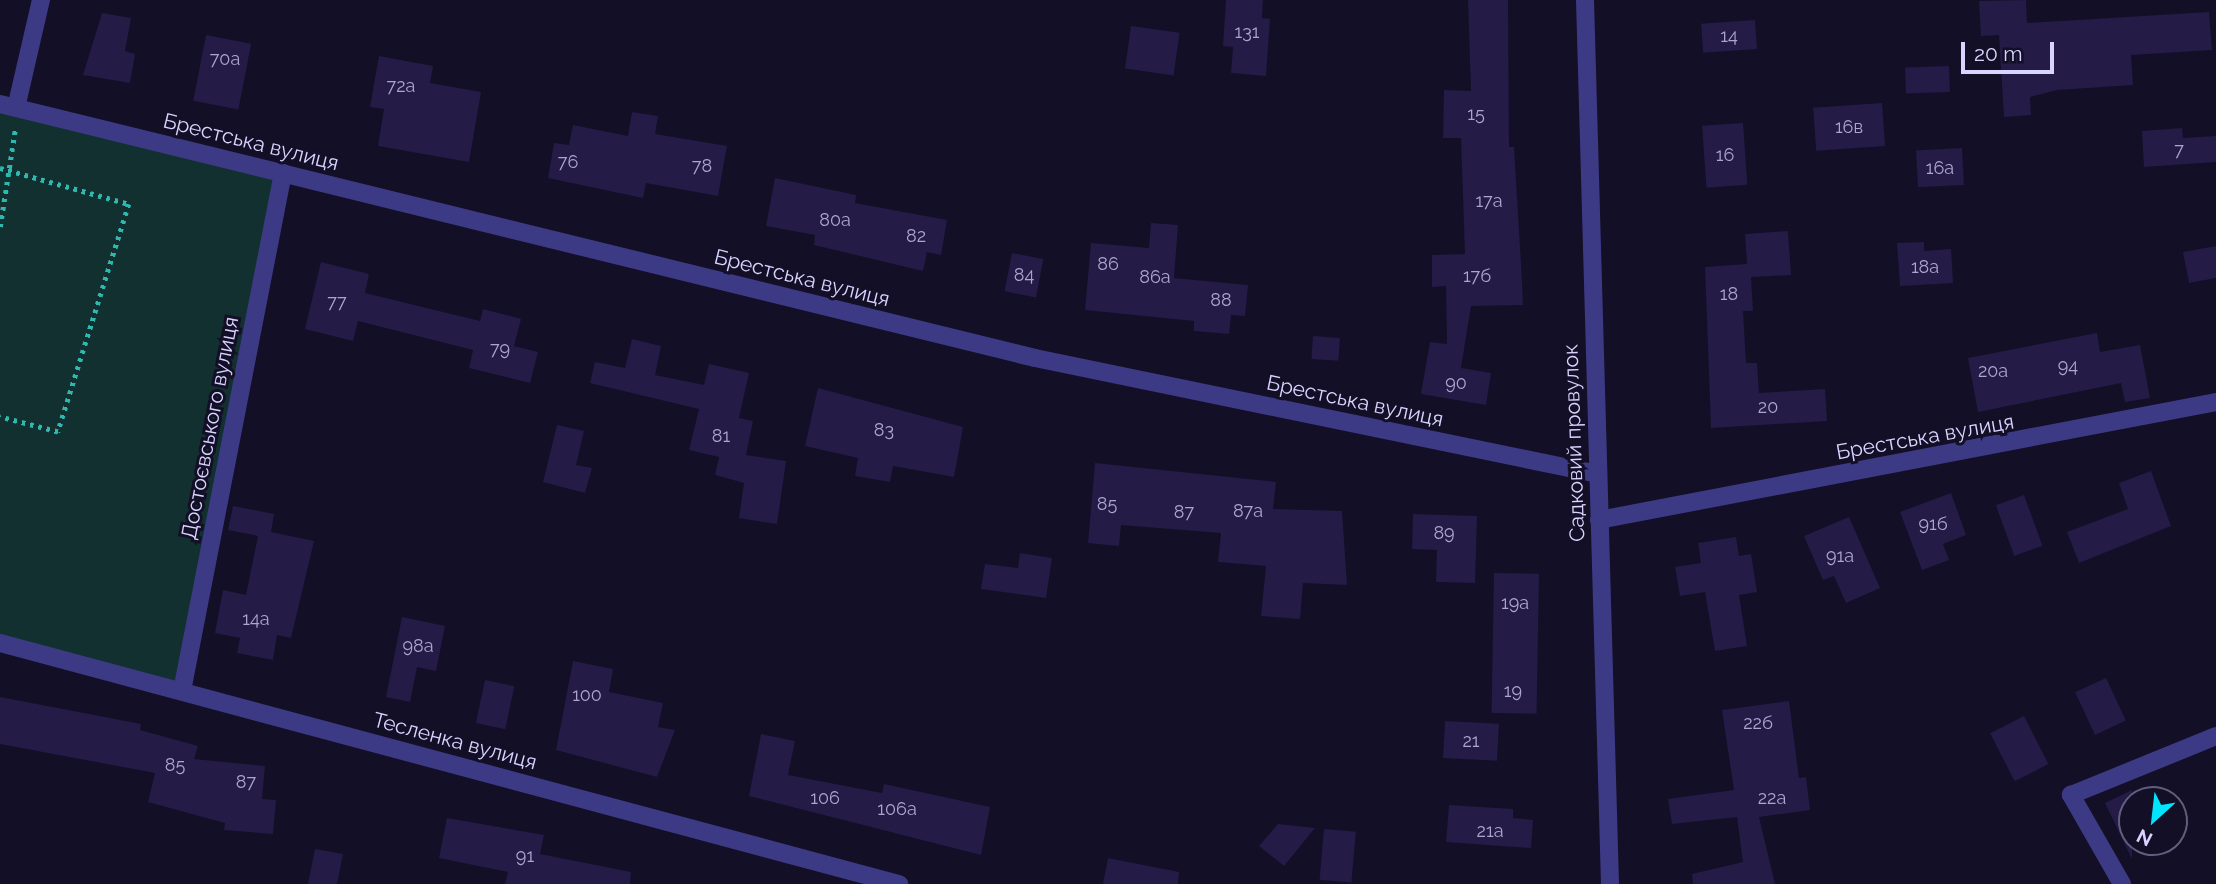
<!DOCTYPE html>
<meta charset="utf-8">
<style>
body{margin:0}
#map{position:relative;width:2216px;height:884px;overflow:hidden;background:#130f26;font-family:Raleway,sans-serif}
div>[style]{position:absolute}
[style*='--x']{left:calc(var(--x)*1px);top:calc(var(--y)*1px);width:calc(var(--w)*1px);rotate:calc(var(--a)*1deg)}
.green>*{inset:0;background:#12302f}
.building>*{inset:0;background:#241b47;transform-origin:0 0}
.path>*{height:4.5px;margin-top:-2.25px;transform-origin:0;background:repeating-linear-gradient(90deg,#2fb8b0 0 3.5px,transparent 0 8.5px)}
.street>*{height:18px;margin:-9px;padding:0 9px;transform-origin:9px;border-radius:9px;background:#3d3a85}
span{translate:-50% -50%;white-space:nowrap;text-align:center;line-height:1.15;-webkit-text-stroke:6px #130f26;paint-order:stroke}
.number-label{font-size:18px;color:#aca6d1}
.number-label span{-webkit-text-stroke-width:0}
.street-label{font-size:21px;color:#d9d4ff}
.north{position:absolute;left:2118px;top:786px;width:70px;height:70px;box-sizing:border-box;background:#130f26;border:2px solid #625e7d;border-radius:50%;rotate:207deg;font-size:19px;font-weight:700;line-height:28px;text-align:center;color:#d9d4ff}
.north::after{content:'';display:block;margin:auto;width:24px;height:32px;background:#00e5ff;clip-path:polygon(50% 0,100% 100%,50% 72%,0 100%)}
.scale{position:absolute;left:1961px;top:42px;width:93px;height:32px;box-sizing:border-box;border:4px solid #d9d4ff;border-top:0;padding-left:9px;font-size:21px;line-height:24px;white-space:nowrap;color:#d9d4ff;-webkit-text-stroke:5px #130f26;paint-order:stroke}
</style>
<div id="map">
<div class="green">
<div style="clip-path:polygon(0 111px,274px 179px,176px 683px,0 636px)"></div>
</div>
<div class="building">
<div style="clip-path:polygon(1226px 0,1263px 0,1262px 18px,1270px 19px,1266px 76px,1231px 73px,1233px 47px,1223px 46px)"></div>
<div style="clip-path:polygon(1468px 0,1508px 0,1509px 147px,1514px 147px,1521px 264px,1523px 305px,1471px 306px,1461px 368px,1491px 373px,1486px 405px,1421px 394px,1430px 342px,1447px 344px,1446px 286px,1432px 287px,1432px 255px,1465px 254px,1461px 138px,1443px 138px,1444px 90px,1471px 91px)"></div>
<div style="clip-path:polygon(2026px 0,2027px 23px,2209px 12px,2212px 50px,2131px 55px,2133px 85px,2057px 90px,2030px 97px,2031px 115px,2004px 117px,1999px 35px,1981px 36px,1979px 1px)"></div>
<div style="clip-path:polygon(102px 13px,131px 18px,125px 51px,135px 54px,130px 83px,83px 75px)"></div>
<div style="left:1755px;top:20px;width:29px;height:54px;rotate:86deg"></div>
<div style="left:1131px;top:26px;width:49px;height:43px;rotate:8deg"></div>
<div style="left:206px;top:35px;width:46px;height:67px;rotate:11deg"></div>
<div style="clip-path:polygon(379px 56px,433px 66px,430px 83px,481px 92px,469px 162px,378px 146px,384px 109px,370px 107px)"></div>
<div style="left:1949px;top:66px;width:26px;height:44px;rotate:88deg"></div>
<div style="left:1882px;top:103px;width:43px;height:69px;rotate:86deg"></div>
<div style="clip-path:polygon(632px 112px,658px 116px,655px 134px,727px 146px,718px 196px,646px 183px,643px 198px,548px 178px,554px 143px,569px 145px,573px 125px,628px 136px)"></div>
<div style="left:1743px;top:123px;width:62px;height:41px;rotate:86deg"></div>
<div style="clip-path:polygon(2182px 128px,2183px 138px,2216px 136px,2216px 162px,2144px 167px,2142px 131px)"></div>
<div style="left:1962px;top:148px;width:37px;height:46px;rotate:87deg"></div>
<div style="clip-path:polygon(775px 178px,856px 195px,855px 203px,947px 220px,941px 255px,927px 252px,923px 271px,814px 245px,815px 235px,766px 226px)"></div>
<div style="clip-path:polygon(1151px 223px,1178px 225px,1174px 278px,1248px 285px,1245px 316px,1231px 315px,1229px 334px,1194px 331px,1194px 321px,1085px 310px,1091px 243px,1149px 248px)"></div>
<div style="clip-path:polygon(1788px 231px,1791px 275px,1751px 277px,1753px 311px,1743px 311px,1746px 363px,1757px 363px,1759px 393px,1825px 389px,1827px 421px,1711px 428px,1705px 267px,1747px 264px,1745px 234px)"></div>
<div style="clip-path:polygon(1924px 242px,1924px 251px,1951px 249px,1953px 283px,1900px 286px,1897px 243px)"></div>
<div style="clip-path:polygon(2216px 246px,2216px 278px,2189px 283px,2183px 252px)"></div>
<div style="left:1012px;top:253px;width:32px;height:39px;rotate:11deg"></div>
<div style="clip-path:polygon(321px 262px,369px 274px,365px 293px,480px 321px,483px 309px,521px 319px,514px 346px,538px 352px,530px 383px,469px 368px,473px 350px,358px 321px,353px 341px,305px 329px)"></div>
<div style="clip-path:polygon(2097px 333px,2100px 352px,2140px 345px,2150px 398px,2125px 402px,2121px 383px,1978px 412px,1968px 358px)"></div>
<div style="left:1313px;top:336px;width:27px;height:23px;rotate:4deg"></div>
<div style="clip-path:polygon(632px 339px,661px 346px,655px 375px,704px 385px,709px 364px,749px 373px,739px 418px,753px 421px,746px 455px,786px 461px,777px 524px,739px 518px,744px 483px,715px 475px,719px 457px,689px 450px,699px 409px,590px 383px,595px 362px,625px 368px)"></div>
<div style="clip-path:polygon(818px 388px,963px 427px,954px 477px,893px 466px,890px 482px,855px 476px,858px 458px,805px 446px)"></div>
<div style="clip-path:polygon(557px 425px,584px 431px,576px 465px,592px 468px,585px 493px,543px 482px)"></div>
<div style="clip-path:polygon(1095px 463px,1276px 482px,1273px 509px,1342px 511px,1347px 585px,1303px 583px,1300px 619px,1261px 616px,1266px 566px,1218px 562px,1221px 533px,1121px 525px,1119px 546px,1088px 543px)"></div>
<div style="clip-path:polygon(2151px 471px,2171px 526px,2079px 563px,2067px 532px,2128px 509px,2119px 483px)"></div>
<div style="clip-path:polygon(1951px 493px,1966px 535px,1943px 544px,1949px 560px,1922px 570px,1900px 512px)"></div>
<div style="left:2024px;top:495px;width:54px;height:30px;rotate:70deg"></div>
<div style="clip-path:polygon(233px 506px,274px 514px,271px 532px,314px 541px,291px 638px,277px 635px,273px 660px,237px 653px,240px 638px,215px 633px,223px 590px,246px 595px,258px 536px,228px 530px)"></div>
<div style="clip-path:polygon(1413px 514px,1477px 516px,1475px 583px,1436px 582px,1437px 550px,1412px 549px)"></div>
<div style="clip-path:polygon(1849px 517px,1880px 588px,1846px 603px,1834px 576px,1823px 580px,1804px 536px)"></div>
<div style="clip-path:polygon(1736px 537px,1739px 556px,1751px 554px,1757px 592px,1739px 595px,1747px 646px,1715px 651px,1705px 592px,1680px 596px,1675px 567px,1701px 563px,1698px 543px)"></div>
<div style="clip-path:polygon(1020px 553px,1052px 558px,1046px 598px,981px 589px,985px 564px,1018px 568px)"></div>
<div style="left:1494px;top:573px;width:45px;height:140px;rotate:1deg"></div>
<div style="clip-path:polygon(402px 617px,445px 626px,436px 671px,417px 667px,410px 702px,386px 697px)"></div>
<div style="clip-path:polygon(573px 661px,613px 669px,609px 692px,663px 703px,658px 727px,675px 730px,657px 777px,556px 750px)"></div>
<div style="left:2106px;top:678px;width:47px;height:34px;rotate:65deg"></div>
<div style="left:485px;top:680px;width:30px;height:44px;rotate:12deg"></div>
<div style="clip-path:polygon(0 697px,141px 724px,140px 730px,198px 746px,194px 759px,265px 766px,262px 799px,276px 800px,273px 834px,224px 830px,225px 823px,148px 802px,155px 773px,0 744px)"></div>
<div style="clip-path:polygon(1789px 701px,1799px 778px,1806px 777px,1810px 810px,1759px 817px,1775px 884px,1693px 884px,1692px 874px,1743px 862px,1737px 817px,1672px 824px,1668px 799px,1734px 790px,1722px 710px)"></div>
<div style="left:2024px;top:716px;width:54px;height:38px;rotate:63deg"></div>
<div style="left:1445px;top:721px;width:54px;height:37px;rotate:3deg"></div>
<div style="clip-path:polygon(761px 734px,795px 741px,788px 775px,882px 793px,884px 784px,990px 807px,981px 855px,749px 796px)"></div>
<div style="clip-path:polygon(2132px 790px,2132px 859px,2105px 803px)"></div>
<div style="clip-path:polygon(1449px 805px,1513px 809px,1513px 818px,1533px 820px,1531px 848px,1446px 842px)"></div>
<div style="clip-path:polygon(447px 818px,544px 835px,540px 854px,631px 872px,630px 884px,505px 884px,508px 872px,439px 858px)"></div>
<div style="clip-path:polygon(1278px 824px,1315px 828px,1284px 866px,1259px 846px)"></div>
<div style="left:1324px;top:829px;width:32px;height:51px;rotate:5deg"></div>
<div style="clip-path:polygon(315px 849px,343px 854px,337px 884px,308px 884px)"></div>
<div style="clip-path:polygon(1108px 858px,1179px 872px,1178px 884px,1103px 884px)"></div>
</div>
<div class="path">
<div style="--x:0;--y:168;--w:134;--a:15.6"></div>
<div style="--x:129;--y:204;--w:239;--a:107.3"></div>
<div style="--x:58;--y:432;--w:60;--a:-165.5"></div>
<div style="--x:0;--y:227;--w:98;--a:-81.2"></div>
</div>
<div class="street">
<div style="--x:1585;--y:0;--w:884;--a:88.38"></div>
<div style="--x:0;--y:104;--w:1066;--a:13.79"></div>
<div style="--x:1035;--y:358;--w:575;--a:11.64"></div>
<div style="--x:16;--y:108;--w:111;--a:-77"></div>
<div style="--x:1599;--y:520;--w:628;--a:-10.83"></div>
<div style="--x:0;--y:643;--w:931;--a:15.01"></div>
<div style="--x:182;--y:691;--w:528;--a:-78.97"></div>
<div style="--x:2122;--y:884;--w:103;--a:-119.8"></div>
<div style="--x:2071;--y:795;--w:157;--a:-22.1"></div>
</div>
<div class="number-label">
<span style="left:1247px;top:32px">131</span>
<span style="left:1729px;top:36px">14</span>
<span style="left:225px;top:59px">70а</span>
<span style="left:401px;top:86px">72а</span>
<span style="left:1476px;top:114px">15</span>
<span style="left:1849px;top:127px">16в</span>
<span style="left:2179px;top:150px">7</span>
<span style="left:1725px;top:155px">16</span>
<span style="left:568px;top:162px">76</span>
<span style="left:702px;top:166px">78</span>
<span style="left:1940px;top:168px">16а</span>
<span style="left:1489px;top:201px">17а</span>
<span style="left:835px;top:220px">80а</span>
<span style="left:916px;top:236px">82</span>
<span style="left:1108px;top:264px">86</span>
<span style="left:1925px;top:267px">18а</span>
<span style="left:1024px;top:275px">84</span>
<span style="left:1477px;top:276px">17б</span>
<span style="left:1155px;top:277px">86а</span>
<span style="left:1729px;top:294px">18</span>
<span style="left:1221px;top:300px">88</span>
<span style="left:337px;top:302px">77</span>
<span style="left:500px;top:349px">79</span>
<span style="left:2068px;top:366px">94</span>
<span style="left:1993px;top:371px">20а</span>
<span style="left:1456px;top:383px">90</span>
<span style="left:1768px;top:407px">20</span>
<span style="left:884px;top:430px">83</span>
<span style="left:721px;top:436px">81</span>
<span style="left:1107px;top:504px">85</span>
<span style="left:1248px;top:511px">87а</span>
<span style="left:1184px;top:512px">87</span>
<span style="left:1933px;top:524px">91б</span>
<span style="left:1444px;top:533px">89</span>
<span style="left:1840px;top:556px">91а</span>
<span style="left:1515px;top:603px">19а</span>
<span style="left:256px;top:619px">14а</span>
<span style="left:418px;top:646px">98а</span>
<span style="left:1513px;top:691px">19</span>
<span style="left:587px;top:695px">100</span>
<span style="left:1758px;top:723px">22б</span>
<span style="left:1471px;top:741px">21</span>
<span style="left:175px;top:765px">85</span>
<span style="left:246px;top:782px">87</span>
<span style="left:825px;top:798px">106</span>
<span style="left:1772px;top:798px">22а</span>
<span style="left:897px;top:809px">106а</span>
<span style="left:1490px;top:831px">21а</span>
<span style="left:525px;top:856px">91</span>
</div>
<div class="street-label">
<span style="left:251px;top:142px;rotate:14deg">Брестська вулиця</span>
<span style="left:802px;top:278px;rotate:14deg">Брестська вулиця</span>
<span style="left:1355px;top:401px;rotate:12deg">Брестська вулиця</span>
<span style="left:210px;top:428px;rotate:-79deg">Достоєвського вулиця</span>
<span style="left:1925px;top:437px;rotate:-10deg">Брестська вулиця</span>
<span style="left:1574px;top:443px;rotate:-92deg">Садковий провулок</span>
<span style="left:455px;top:741px;rotate:15deg">Тесленка вулиця</span>
</div>
<div class="north">N</div>
<div class="scale">20 m</div>
</div>
